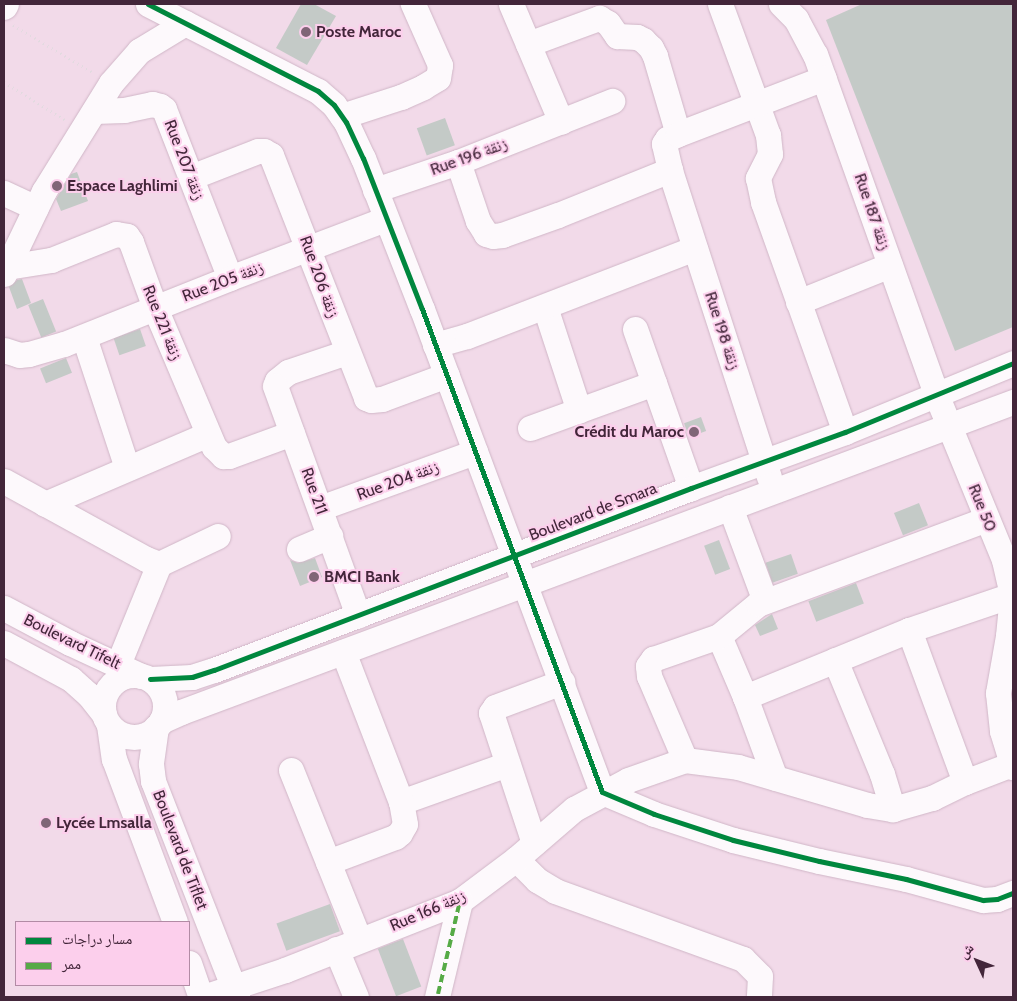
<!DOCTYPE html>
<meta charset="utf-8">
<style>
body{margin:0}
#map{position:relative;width:1017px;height:1001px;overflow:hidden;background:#f2dae9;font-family:Cabin,"Noto Naskh Arabic",sans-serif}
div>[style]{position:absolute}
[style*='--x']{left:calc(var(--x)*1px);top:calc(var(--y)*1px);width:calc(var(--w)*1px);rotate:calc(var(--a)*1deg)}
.building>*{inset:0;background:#c4cac7;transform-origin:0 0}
.path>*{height:3px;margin-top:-1.5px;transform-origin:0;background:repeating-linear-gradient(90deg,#e3dae0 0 1px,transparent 0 5px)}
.roads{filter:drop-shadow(0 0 1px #d0b6c7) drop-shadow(0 0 1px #d0b6c7)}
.minor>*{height:25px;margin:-12.5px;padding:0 12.5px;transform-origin:12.5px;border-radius:12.5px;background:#fdf9fc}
.minor>.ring{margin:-12.5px;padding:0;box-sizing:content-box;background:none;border:25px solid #fdf9fc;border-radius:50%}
.major>*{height:28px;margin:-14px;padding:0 14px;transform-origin:14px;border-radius:14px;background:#fdf9fc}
.quiet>*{height:4px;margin-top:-2px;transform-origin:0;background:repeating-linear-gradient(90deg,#56aa46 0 8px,transparent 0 12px)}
.cycleway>*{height:5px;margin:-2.5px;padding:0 2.5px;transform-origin:2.5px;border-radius:2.5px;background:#00873e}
.dots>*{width:14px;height:14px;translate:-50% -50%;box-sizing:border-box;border:2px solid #fccfec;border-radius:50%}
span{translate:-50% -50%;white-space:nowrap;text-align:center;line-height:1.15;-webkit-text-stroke:4px #fccfec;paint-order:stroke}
.poi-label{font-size:16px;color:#43263a;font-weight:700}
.left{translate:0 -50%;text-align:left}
.right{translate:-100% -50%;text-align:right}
.street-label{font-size:16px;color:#43263a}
.frame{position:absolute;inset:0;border:5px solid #43263a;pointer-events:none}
.legend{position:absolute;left:15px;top:921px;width:175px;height:65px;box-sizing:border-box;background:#fccfec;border:1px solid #b28ba5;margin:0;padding:6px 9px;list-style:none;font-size:15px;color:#43263a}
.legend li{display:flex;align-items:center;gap:10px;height:25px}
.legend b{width:25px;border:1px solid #b28ba5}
.north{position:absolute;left:952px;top:936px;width:50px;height:50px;-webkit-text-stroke:4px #fccfec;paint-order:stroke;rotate:313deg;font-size:14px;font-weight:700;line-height:20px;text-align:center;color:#43263a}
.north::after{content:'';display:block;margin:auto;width:18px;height:22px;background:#43263a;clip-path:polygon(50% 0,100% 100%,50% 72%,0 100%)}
</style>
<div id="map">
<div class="building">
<div style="clip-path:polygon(301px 4px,314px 4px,336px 16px,307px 65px,276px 48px)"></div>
<div style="clip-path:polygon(862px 4px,1013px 4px,1013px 327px,955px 351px,826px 20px)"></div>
<div style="left:445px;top:118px;width:29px;height:30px;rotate:70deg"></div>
<div style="clip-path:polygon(77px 172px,88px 201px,61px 211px,56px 199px,71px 174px)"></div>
<div style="clip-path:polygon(22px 279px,31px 303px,17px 309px,9px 287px,17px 280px)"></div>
<div style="left:43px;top:299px;width:35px;height:16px;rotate:68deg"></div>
<div style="left:140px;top:329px;width:18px;height:28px;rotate:71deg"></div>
<div style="left:66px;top:358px;width:16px;height:28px;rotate:68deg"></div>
<div style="left:701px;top:417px;width:15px;height:18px;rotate:70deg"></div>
<div style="left:919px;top:503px;width:24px;height:27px;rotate:68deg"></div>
<div style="left:719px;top:540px;width:31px;height:16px;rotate:69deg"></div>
<div style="left:791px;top:554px;width:21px;height:27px;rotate:71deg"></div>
<div style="clip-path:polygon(315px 558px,322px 577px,300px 586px,290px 560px,298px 563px)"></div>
<div style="left:856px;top:583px;width:22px;height:51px;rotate:69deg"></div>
<div style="clip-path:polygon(772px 614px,778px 629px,760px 636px,755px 625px)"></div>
<div style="left:330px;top:904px;width:29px;height:57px;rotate:70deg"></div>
<div style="left:403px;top:939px;width:51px;height:27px;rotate:69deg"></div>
</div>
<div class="path">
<div style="--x:13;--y:25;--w:94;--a:30.7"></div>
<div style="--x:4;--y:82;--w:72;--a:31.9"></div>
</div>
<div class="roads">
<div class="minor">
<div style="--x:148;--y:4;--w:191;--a:27.1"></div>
<div style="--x:318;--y:91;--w:21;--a:41"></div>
<div style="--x:334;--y:105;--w:21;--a:55"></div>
<div style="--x:346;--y:122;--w:40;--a:65"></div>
<div style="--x:363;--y:158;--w:162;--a:68.7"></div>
<div style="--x:422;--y:309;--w:515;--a:69.56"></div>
<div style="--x:602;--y:792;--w:56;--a:22.9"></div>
<div style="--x:654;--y:814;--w:83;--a:18.2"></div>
<div style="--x:733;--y:840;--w:89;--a:13.7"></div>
<div style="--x:819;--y:861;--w:89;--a:11.7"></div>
<div style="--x:906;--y:879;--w:80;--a:15.3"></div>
<div style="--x:983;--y:900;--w:14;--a:-4"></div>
<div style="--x:997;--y:899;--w:17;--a:-21"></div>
<div style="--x:511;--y:4;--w:128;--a:67"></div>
<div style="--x:720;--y:4;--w:140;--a:69.9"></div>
<div style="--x:768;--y:135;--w:19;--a:84"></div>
<div style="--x:770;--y:154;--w:27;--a:117"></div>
<div style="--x:758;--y:178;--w:25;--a:78"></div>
<div style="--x:763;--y:202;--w:244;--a:70.4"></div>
<div style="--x:781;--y:4;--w:21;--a:45"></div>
<div style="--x:796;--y:19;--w:40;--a:62"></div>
<div style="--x:815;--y:54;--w:361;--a:70.4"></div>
<div style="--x:936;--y:394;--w:179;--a:67.7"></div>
<div style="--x:1004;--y:560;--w:36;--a:77"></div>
<div style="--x:1012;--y:595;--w:41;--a:95.6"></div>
<div style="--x:1008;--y:636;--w:58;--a:100"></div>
<div style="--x:998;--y:693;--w:38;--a:84"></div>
<div style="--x:1002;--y:731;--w:38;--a:73"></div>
<div style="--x:528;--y:44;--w:76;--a:-20.1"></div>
<div style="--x:599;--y:18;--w:10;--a:29"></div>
<div style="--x:608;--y:23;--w:16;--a:55"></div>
<div style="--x:617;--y:36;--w:20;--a:3"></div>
<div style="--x:637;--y:37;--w:7;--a:27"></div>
<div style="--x:643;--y:40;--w:11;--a:45"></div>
<div style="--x:651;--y:48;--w:9;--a:63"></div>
<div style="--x:655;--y:56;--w:81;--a:73.6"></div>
<div style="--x:94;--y:111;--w:30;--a:-2"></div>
<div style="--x:124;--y:110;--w:29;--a:-12"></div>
<div style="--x:152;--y:104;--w:8;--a:14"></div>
<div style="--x:160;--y:106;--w:5;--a:37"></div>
<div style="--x:164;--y:109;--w:181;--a:68.7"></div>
<div style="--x:342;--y:116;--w:62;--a:-17.9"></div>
<div style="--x:401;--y:97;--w:24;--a:-24"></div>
<div style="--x:423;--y:87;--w:17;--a:-31"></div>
<div style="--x:438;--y:78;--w:13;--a:-81"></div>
<div style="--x:440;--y:65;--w:67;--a:-113.9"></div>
<div style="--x:458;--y:162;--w:62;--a:71.3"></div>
<div style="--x:478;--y:221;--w:15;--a:58"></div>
<div style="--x:486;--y:234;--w:7;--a:16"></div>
<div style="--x:493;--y:236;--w:9;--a:-6"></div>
<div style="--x:502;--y:235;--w:59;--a:-19.7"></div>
<div style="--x:558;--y:215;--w:121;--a:-21.9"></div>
<div style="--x:191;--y:177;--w:72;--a:-21.2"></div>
<div style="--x:258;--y:151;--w:6;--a:0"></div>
<div style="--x:264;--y:151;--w:8;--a:30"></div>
<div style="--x:271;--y:155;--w:261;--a:68.6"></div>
<div style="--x:366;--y:398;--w:5;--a:22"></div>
<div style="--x:371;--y:400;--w:11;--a:-5"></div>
<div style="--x:382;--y:399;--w:69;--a:-20.3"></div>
<div style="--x:375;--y:190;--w:88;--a:-18.6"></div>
<div style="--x:458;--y:162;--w:166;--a:-21.6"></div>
<div style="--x:4;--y:193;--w:35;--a:25"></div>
<div style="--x:7;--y:267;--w:45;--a:-9"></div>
<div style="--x:51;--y:260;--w:70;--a:-21.8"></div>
<div style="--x:116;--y:234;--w:11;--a:10"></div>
<div style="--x:127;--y:236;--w:7;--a:56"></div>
<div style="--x:131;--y:242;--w:70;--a:70"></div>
<div style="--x:155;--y:308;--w:151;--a:67"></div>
<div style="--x:214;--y:447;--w:13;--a:45"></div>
<div style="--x:223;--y:456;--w:6;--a:0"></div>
<div style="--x:229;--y:456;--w:67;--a:-20.1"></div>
<div style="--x:4;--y:274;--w:92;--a:-64.3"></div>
<div style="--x:44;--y:191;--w:127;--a:-58.2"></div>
<div style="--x:111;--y:83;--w:43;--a:-48.8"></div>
<div style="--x:139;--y:51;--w:54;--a:-31.3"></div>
<div style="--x:798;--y:302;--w:99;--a:-21.9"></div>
<div style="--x:545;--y:307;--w:109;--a:71.9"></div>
<div style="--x:635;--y:329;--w:169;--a:70.6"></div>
<div style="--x:84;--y:337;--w:138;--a:71.8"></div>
<div style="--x:435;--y:345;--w:33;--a:-16"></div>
<div style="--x:467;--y:336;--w:244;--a:-21.1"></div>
<div style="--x:4;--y:350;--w:16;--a:18"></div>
<div style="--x:19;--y:355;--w:10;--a:-6"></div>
<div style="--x:29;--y:354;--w:36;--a:-16"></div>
<div style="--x:64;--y:344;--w:179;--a:-21.7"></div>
<div style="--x:230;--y:278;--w:166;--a:-20.8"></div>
<div style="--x:347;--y:352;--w:62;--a:161.3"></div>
<div style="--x:288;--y:372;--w:14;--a:141"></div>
<div style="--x:277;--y:381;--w:5;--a:112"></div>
<div style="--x:275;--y:386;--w:244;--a:70.1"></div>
<div style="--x:530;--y:428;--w:132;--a:-19.9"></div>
<div style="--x:769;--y:477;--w:323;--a:-107.9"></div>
<div style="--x:670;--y:170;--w:27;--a:-103"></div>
<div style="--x:664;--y:144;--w:6;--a:-59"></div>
<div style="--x:667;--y:139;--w:12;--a:-24"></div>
<div style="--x:678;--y:134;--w:156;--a:-21"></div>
<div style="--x:4;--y:481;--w:162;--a:28.8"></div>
<div style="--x:146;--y:559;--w:14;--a:21"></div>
<div style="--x:159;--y:564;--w:65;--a:-25.4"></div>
<div style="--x:45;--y:504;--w:177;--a:-23.2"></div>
<div style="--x:730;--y:507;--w:100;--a:69.6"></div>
<div style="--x:320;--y:508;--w:165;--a:-19.9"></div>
<div style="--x:299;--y:549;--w:34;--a:-23"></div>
<div style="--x:4;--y:608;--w:75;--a:27.9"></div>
<div style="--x:70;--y:643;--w:78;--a:24.9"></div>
<div style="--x:909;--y:630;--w:162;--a:69.8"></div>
<div style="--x:719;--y:636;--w:66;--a:66.9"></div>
<div style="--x:745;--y:697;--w:86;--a:69.7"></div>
<div style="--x:4;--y:643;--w:76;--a:28.2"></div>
<div style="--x:71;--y:679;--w:24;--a:42"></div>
<div style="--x:89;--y:695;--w:24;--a:52"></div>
<div style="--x:835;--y:660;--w:123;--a:67.6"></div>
<div style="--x:882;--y:774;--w:37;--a:73"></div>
<div class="ring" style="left:103px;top:675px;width:37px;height:37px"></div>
<div style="--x:118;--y:679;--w:22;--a:-82"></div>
<div style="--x:121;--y:657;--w:100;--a:-67.8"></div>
<div style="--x:150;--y:679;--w:42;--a:-2.7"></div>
<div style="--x:192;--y:677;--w:23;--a:-18"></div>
<div style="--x:214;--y:670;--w:511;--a:-20.88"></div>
<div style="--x:691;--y:488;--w:164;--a:-20"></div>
<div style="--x:845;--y:432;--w:182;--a:-22.3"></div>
<div style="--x:745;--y:697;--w:177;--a:-22.2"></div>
<div style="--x:909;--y:630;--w:109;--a:-18.8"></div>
<div style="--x:161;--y:721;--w:22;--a:-24"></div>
<div style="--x:181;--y:712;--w:888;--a:-20.44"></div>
<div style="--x:109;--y:725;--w:34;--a:82"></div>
<div style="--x:114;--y:759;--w:174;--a:69.5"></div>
<div style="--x:156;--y:727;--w:37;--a:98"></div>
<div style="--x:151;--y:764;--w:17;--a:83"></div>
<div style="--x:153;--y:781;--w:232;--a:68.7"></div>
<div style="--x:685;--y:760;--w:91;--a:-113.2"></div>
<div style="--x:649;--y:676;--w:10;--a:-96"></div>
<div style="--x:648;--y:666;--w:9;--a:-54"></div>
<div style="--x:653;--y:659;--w:70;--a:-19.2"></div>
<div style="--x:719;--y:636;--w:50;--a:-39.4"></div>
<div style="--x:758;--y:604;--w:243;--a:-20.4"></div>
<div style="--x:291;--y:770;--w:182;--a:68.1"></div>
<div style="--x:401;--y:802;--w:113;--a:-19.7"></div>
<div style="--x:534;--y:843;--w:137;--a:-108.3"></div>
<div style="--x:491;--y:713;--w:7;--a:-56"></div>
<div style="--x:495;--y:707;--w:72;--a:-20.5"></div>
<div style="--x:516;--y:859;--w:30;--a:45"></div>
<div style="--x:537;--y:880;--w:21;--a:31"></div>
<div style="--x:555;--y:891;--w:200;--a:19.9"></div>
<div style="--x:743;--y:959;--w:24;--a:45"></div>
<div style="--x:760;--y:976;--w:21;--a:93"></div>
<div style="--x:328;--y:862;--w:72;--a:-20.5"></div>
<div style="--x:395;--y:837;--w:6;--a:-39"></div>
<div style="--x:400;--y:833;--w:10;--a:-61"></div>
<div style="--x:405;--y:824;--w:22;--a:-100"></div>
<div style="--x:401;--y:802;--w:161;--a:-111.1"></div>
<div style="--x:336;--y:949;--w:52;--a:67.4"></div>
<div style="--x:189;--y:963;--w:36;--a:71"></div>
<div style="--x:203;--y:997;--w:86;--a:-18.2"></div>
<div style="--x:285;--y:970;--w:188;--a:-21.5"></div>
<div style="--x:460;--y:901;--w:70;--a:-36.9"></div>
<div style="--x:516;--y:859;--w:77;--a:-40.8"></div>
<div style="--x:574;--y:809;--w:61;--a:-28.2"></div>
<div style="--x:628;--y:780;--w:60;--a:-19.3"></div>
<div style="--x:685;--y:760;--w:53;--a:7.5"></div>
<div style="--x:738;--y:767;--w:134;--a:16.4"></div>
<div style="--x:867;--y:805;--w:26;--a:9"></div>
<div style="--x:893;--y:809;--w:41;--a:-15.8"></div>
<div style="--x:932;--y:798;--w:37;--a:-26"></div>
<div style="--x:965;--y:782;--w:50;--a:-21"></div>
<div style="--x:437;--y:997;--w:99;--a:-76.5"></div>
</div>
<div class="major">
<div style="--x:4;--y:6;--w:2;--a:-63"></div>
</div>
</div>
<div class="quiet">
<div style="--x:438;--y:994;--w:96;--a:-76.7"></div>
</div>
<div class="cycleway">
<div style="--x:148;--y:4;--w:191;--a:27.1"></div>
<div style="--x:318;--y:91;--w:21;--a:41"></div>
<div style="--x:334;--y:105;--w:21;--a:55"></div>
<div style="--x:346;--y:122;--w:40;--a:65"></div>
<div style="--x:363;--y:158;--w:162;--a:68.7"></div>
<div style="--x:422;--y:309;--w:515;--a:69.56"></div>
<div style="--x:602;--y:792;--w:56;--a:22.9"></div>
<div style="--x:654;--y:814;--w:83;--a:18.2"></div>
<div style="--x:733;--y:840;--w:89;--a:13.7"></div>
<div style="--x:819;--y:861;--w:89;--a:11.7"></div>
<div style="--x:906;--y:879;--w:80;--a:15.3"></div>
<div style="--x:983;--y:900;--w:14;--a:-4"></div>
<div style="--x:997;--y:899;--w:17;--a:-21"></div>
<div style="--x:150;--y:679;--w:42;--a:-2.7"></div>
<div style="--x:192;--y:677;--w:23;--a:-18"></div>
<div style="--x:214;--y:670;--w:511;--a:-20.88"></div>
<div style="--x:691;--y:488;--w:164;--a:-20"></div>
<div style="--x:845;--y:432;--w:182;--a:-22.3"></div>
</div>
<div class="dots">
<div style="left:306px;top:32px;background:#806577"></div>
<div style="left:57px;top:186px;background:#806577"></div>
<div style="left:694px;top:432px;background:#806577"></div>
<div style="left:314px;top:577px;background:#806577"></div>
<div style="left:46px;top:823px;background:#806577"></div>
</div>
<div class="poi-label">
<span class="left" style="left:316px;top:32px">Poste Maroc</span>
<span class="left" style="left:67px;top:186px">Espace Laghlimi</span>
<span class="right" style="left:684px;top:432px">Crédit du Maroc</span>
<span class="left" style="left:324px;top:577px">BMCI Bank</span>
<span class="left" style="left:56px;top:823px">Lycée Lmsalla</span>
</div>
<div class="street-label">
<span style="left:469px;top:157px;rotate:-20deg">Rue 196 زنقة</span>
<span style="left:184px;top:160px;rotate:69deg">Rue 207 زنقة</span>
<span style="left:872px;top:212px;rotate:71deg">Rue 187 زنقة</span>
<span style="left:319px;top:277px;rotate:70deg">Rue 206 زنقة</span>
<span style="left:223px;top:282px;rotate:-21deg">Rue 205 زنقة</span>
<span style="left:162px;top:323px;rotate:68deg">Rue 221 زنقة</span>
<span style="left:722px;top:331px;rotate:72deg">Rue 198 زنقة</span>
<span style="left:398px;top:481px;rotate:-20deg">Rue 204 زنقة</span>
<span style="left:314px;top:491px;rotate:70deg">Rue 211</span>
<span style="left:982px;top:508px;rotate:68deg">Rue 50</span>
<span style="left:593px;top:512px;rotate:-21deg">Boulevard de Smara</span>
<span style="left:72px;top:642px;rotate:26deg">Boulevard Tifelt</span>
<span style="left:180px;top:850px;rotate:69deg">Boulevard de Tiflet</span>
<span style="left:428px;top:911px;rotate:-23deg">Rue 166 زنقة</span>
</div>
<div class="frame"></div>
<ul class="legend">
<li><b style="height:6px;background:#00873e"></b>مسار دراجات</li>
<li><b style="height:6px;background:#56aa46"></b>ممر</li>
</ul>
<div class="north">ش</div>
</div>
